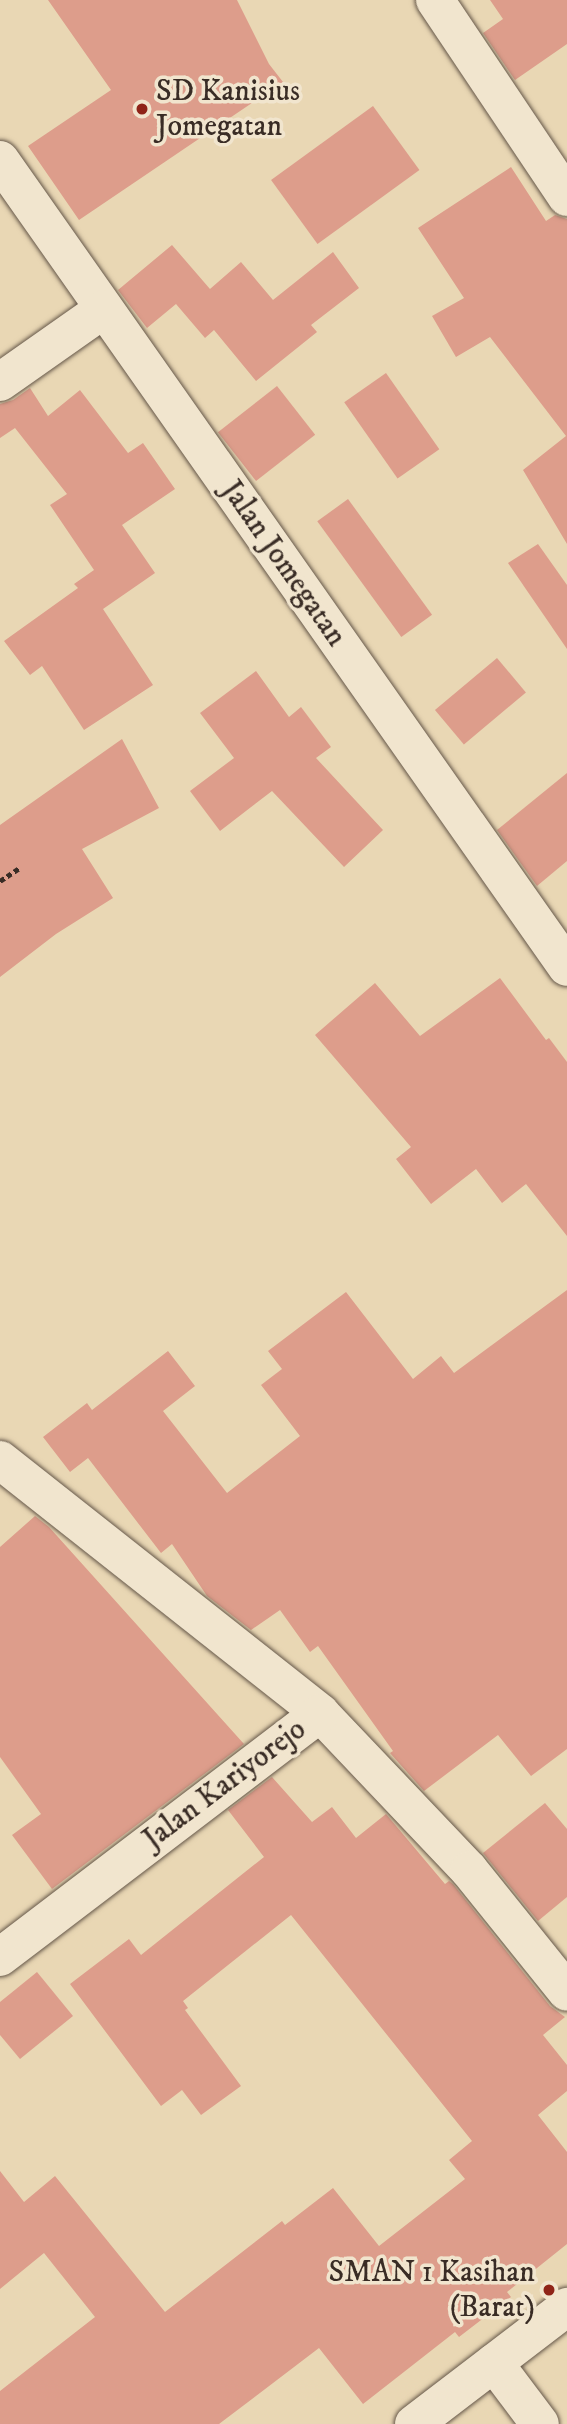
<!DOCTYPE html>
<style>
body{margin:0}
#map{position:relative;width:567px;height:2424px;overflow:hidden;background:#e9d7b4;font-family:"IM FELL DW Pica",serif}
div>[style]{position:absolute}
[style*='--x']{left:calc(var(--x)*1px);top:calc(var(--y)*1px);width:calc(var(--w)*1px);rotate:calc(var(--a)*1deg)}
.building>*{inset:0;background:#dd9d8b;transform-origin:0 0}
.path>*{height:4.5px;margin-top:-2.25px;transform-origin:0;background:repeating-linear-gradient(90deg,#392c25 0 5px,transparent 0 8.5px)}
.roads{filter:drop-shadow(0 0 2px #655749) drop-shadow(0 0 2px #655749)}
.minor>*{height:38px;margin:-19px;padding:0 19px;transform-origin:19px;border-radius:19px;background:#f1e5ce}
.dots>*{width:19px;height:19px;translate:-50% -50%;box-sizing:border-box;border:4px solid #f1e5ce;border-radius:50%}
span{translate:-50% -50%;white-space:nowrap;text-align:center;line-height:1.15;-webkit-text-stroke:7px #f1e5ce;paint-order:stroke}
.poi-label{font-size:30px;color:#392c25}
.left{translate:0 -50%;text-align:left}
.right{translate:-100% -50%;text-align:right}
.street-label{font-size:30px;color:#392c25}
</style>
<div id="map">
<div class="building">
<div style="clip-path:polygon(48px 0,237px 0,269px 64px,283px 82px,79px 220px,28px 146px,111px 90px)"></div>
<div style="clip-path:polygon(490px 0,567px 0,567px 44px,515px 80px,483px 33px,503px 19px)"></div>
<div style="left:373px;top:106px;width:79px;height:126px;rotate:54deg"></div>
<div style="clip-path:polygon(511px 167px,546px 221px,555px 215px,567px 219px,567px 544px,523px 470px,566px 436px,490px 337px,456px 357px,432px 316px,464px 298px,418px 228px)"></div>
<div style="clip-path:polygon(172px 245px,210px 289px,241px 262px,273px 300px,333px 252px,359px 288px,311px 325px,317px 332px,256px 381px,214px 330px,205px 338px,176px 304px,147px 328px,118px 290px)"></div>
<div style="left:386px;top:373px;width:93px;height:51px;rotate:55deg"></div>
<div style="left:277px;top:386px;width:62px;height:75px;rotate:52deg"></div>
<div style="clip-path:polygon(30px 388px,48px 416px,80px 390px,128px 453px,143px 443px,175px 489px,122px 525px,155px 573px,103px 609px,153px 685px,84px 730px,42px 666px,30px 675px,4px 641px,78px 588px,74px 584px,94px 570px,50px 505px,67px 494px,15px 428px,0 438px,0 404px,13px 400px)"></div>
<div style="left:348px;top:499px;width:143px;height:38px;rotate:54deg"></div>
<div style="clip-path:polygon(538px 544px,567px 585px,567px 649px,508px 563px)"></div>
<div style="left:497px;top:658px;width:45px;height:81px;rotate:50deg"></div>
<div style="clip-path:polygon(256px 671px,289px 717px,301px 707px,331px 747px,316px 758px,383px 830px,344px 867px,272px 791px,220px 831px,190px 791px,234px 758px,200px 713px)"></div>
<div style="clip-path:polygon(122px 739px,159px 808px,82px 849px,113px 898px,56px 934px,0 977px,0 825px)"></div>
<div style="clip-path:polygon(567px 773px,567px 861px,537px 886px,497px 830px)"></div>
<div style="clip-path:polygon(500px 978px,546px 1040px,549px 1038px,567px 1062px,567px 1236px,526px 1184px,502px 1203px,476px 1169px,431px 1204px,396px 1159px,411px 1147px,315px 1035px,375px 983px,420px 1036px)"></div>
<div style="clip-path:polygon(567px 1290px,567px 1749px,531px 1776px,498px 1735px,424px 1791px,390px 1753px,393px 1751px,318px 1646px,310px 1652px,280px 1610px,251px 1630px,207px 1596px,172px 1544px,161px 1553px,88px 1458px,70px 1472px,43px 1437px,87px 1403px,92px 1410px,168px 1351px,195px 1386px,163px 1411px,227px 1493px,300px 1436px,261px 1385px,282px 1369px,268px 1351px,346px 1292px,413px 1379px,441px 1356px,454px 1373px)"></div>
<div style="clip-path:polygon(35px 1516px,49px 1527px,244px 1744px,52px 1889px,12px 1835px,41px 1814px,0 1757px,0 1547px)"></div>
<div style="clip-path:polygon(272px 1777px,312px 1822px,332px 1807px,356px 1838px,386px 1814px,445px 1884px,449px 1881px,453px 1884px,550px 2006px,565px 2017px,543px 2035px,567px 2065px,567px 2091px,538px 2115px,567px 2152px,567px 2244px,507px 2292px,511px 2297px,459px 2337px,455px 2332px,363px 2404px,319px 2348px,219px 2424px,0 2424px,0 2391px,95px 2317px,44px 2253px,0 2289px,0 2171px,24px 2202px,55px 2176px,165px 2312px,282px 2221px,285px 2225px,333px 2188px,379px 2246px,465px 2179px,449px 2160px,472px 2141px,291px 1915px,183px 2001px,188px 2008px,185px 2010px,241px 2086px,201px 2115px,182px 2090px,161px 2106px,70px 1984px,129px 1939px,141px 1955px,264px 1857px,228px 1810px)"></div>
<div style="clip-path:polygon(545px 1803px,567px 1829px,567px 1897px,538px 1921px,483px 1853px)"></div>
<div style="clip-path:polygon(37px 1972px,73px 2016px,20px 2059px,0 2035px,0 2002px)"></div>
</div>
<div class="path">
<div style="--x:0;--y:881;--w:23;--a:-34"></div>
</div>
<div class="roads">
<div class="minor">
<div style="--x:435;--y:0;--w:237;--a:56.2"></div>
<div style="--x:0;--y:160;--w:986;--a:54.91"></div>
<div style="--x:0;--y:382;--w:127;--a:-35.1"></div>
<div style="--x:0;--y:1460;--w:408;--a:38.3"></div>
<div style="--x:320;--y:1713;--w:216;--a:46.5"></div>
<div style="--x:469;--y:1870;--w:156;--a:51.2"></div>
<div style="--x:0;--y:1957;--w:402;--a:-37.3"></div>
<div style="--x:494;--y:2363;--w:76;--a:53"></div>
<div style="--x:414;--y:2424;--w:193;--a:-37.4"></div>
</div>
</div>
<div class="dots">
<div style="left:142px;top:109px;background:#8f2418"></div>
<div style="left:549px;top:2290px;background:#8f2418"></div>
</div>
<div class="poi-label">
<span class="left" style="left:156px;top:109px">SD Kanisius<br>Jomegatan</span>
<span class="right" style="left:535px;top:2290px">SMAN 1 Kasihan<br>(Barat)</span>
</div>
<div class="street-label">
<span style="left:283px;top:564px;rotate:55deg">Jalan Jomegatan</span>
<span style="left:225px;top:1785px;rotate:-37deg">Jalan Kariyorejo</span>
</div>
</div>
